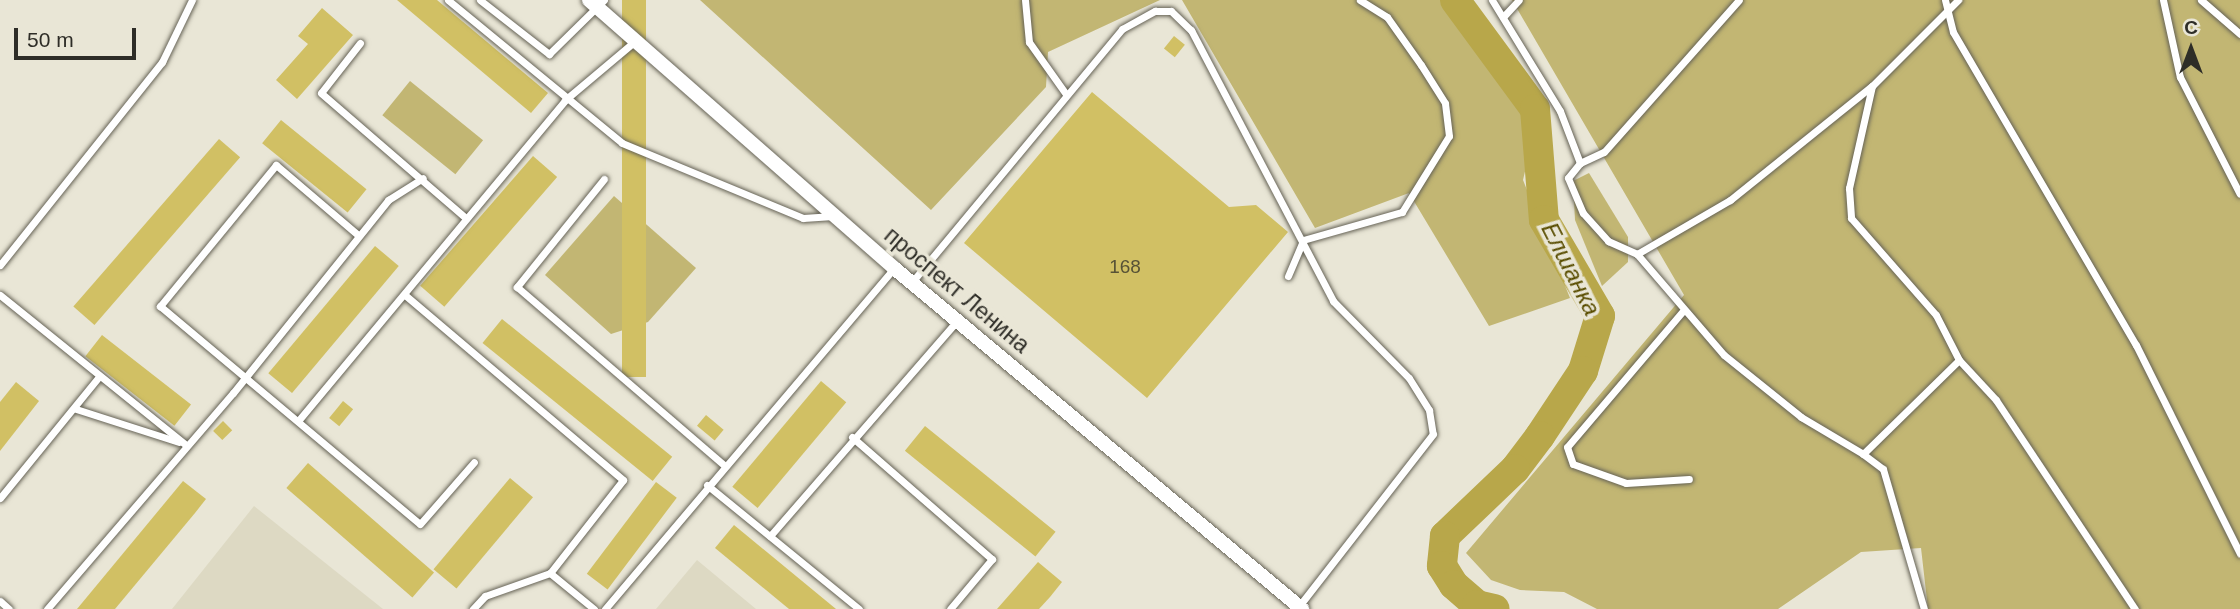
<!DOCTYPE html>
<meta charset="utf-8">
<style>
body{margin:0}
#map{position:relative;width:2240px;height:609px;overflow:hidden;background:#e9e6d6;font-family:Helvetica,sans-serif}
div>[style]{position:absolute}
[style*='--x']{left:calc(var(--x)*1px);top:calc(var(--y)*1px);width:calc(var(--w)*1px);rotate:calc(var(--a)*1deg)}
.built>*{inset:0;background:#ddd9c3}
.green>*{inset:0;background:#c2b673;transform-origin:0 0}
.river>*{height:30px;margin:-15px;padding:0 15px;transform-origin:15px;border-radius:15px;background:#b8a74a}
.building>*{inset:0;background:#d1c064;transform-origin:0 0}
.roads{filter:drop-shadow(0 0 2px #666356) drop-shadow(0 0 2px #666356)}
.service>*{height:7px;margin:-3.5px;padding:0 3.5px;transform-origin:3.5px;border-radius:3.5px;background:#fff}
.minor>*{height:14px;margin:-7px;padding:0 7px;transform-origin:7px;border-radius:7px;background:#fff}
span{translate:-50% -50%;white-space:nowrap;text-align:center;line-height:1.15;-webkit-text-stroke:7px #e9e6d6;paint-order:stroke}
.number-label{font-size:19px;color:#575236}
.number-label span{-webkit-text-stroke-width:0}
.street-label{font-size:23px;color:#2e2d27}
.water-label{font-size:24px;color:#594d00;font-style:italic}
.north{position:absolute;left:2156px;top:14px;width:70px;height:70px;-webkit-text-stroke:5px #e9e6d6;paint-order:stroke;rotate:0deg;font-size:19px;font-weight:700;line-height:28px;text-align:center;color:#2e2d27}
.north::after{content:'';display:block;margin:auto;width:24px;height:32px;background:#2e2d27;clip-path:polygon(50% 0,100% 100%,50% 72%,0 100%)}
.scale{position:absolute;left:14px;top:28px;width:122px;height:32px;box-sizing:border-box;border:4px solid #2e2d27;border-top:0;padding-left:9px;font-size:21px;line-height:24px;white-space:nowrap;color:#2e2d27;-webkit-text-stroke:5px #e9e6d6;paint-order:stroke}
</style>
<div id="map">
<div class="built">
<div style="clip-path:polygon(254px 506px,383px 609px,172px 609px)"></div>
<div style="clip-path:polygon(697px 560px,756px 609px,656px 609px)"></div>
</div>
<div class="green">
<div style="clip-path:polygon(700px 0,1160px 0,1048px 52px,1046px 87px,931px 210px)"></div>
<div style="clip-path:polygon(1182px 0,1447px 0,1535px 129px,1523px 180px,1570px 298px,1489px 326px,1409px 193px,1315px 228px)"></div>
<div style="clip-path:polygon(1512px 0,2240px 0,2240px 609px,1928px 609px,1921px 548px,1861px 552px,1778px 609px,1597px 609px,1564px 592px,1520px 590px,1491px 580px,1466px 553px,1684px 295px)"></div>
<div style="left:410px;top:81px;width:94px;height:44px;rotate:39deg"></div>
<div style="clip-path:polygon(1589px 173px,1628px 237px,1628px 262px,1602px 286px,1575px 220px,1573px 181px)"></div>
<div style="clip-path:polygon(614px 196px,696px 268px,648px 322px,611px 334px,545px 275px)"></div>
</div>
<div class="river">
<div style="--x:1455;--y:0;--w:135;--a:53.7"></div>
<div style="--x:1535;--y:109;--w:111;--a:85.4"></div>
<div style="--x:1544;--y:220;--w:111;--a:59.7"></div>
<div style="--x:1600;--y:316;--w:58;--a:107.2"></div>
<div style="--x:1583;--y:371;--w:78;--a:123.5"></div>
<div style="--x:1540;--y:436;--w:41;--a:127.1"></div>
<div style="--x:1515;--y:469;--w:97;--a:136.3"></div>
<div style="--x:1445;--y:536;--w:30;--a:96"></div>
<div style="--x:1442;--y:566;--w:22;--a:58"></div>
<div style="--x:1454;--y:585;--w:30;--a:41"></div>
<div style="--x:1477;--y:605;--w:18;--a:13"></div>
</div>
<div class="building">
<div style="clip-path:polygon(397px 0,437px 0,548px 93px,531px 113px)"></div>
<div style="left:622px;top:0;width:24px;height:377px"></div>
<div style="clip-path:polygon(322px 8px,353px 35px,297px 99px,276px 80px,308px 44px,298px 36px)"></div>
<div style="left:1174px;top:36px;width:14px;height:16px;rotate:39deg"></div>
<div style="clip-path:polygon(1092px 92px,1229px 207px,1256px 205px,1288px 232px,1147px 398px,964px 243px)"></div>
<div style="left:281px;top:120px;width:110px;height:30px;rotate:39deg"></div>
<div style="left:219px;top:139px;width:28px;height:222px;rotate:41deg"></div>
<div style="left:533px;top:156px;width:32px;height:172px;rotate:41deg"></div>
<div style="left:375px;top:246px;width:31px;height:166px;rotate:40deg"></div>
<div style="left:502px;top:319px;width:219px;height:31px;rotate:39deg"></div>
<div style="left:102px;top:335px;width:113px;height:27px;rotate:38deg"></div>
<div style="left:821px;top:381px;width:33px;height:138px;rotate:40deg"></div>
<div style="clip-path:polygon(16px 382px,39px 401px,0 451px,0 402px)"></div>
<div style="left:343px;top:401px;width:13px;height:22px;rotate:39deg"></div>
<div style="left:706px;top:415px;width:23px;height:14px;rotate:40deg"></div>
<div style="left:223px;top:421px;width:13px;height:14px;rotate:45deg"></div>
<div style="left:925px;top:426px;width:168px;height:32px;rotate:39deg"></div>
<div style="left:308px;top:463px;width:167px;height:33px;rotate:41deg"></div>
<div style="left:510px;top:478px;width:30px;height:119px;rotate:40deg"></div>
<div style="clip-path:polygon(183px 481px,206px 499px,195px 513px,115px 609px,77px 609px)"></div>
<div style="left:656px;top:482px;width:26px;height:115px;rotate:37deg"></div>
<div style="clip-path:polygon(734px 525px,836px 609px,789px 609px,715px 548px)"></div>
<div style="clip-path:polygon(1038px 562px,1062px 582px,1050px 597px,1039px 609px,997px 609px)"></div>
</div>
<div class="roads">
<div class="service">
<div style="--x:448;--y:0;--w:225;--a:39.4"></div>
<div style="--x:622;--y:143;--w:196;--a:22.5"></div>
<div style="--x:803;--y:218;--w:30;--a:-4"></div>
<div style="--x:480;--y:0;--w:88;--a:38"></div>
<div style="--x:549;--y:54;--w:77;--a:-44.5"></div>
<div style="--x:1025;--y:0;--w:42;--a:84.6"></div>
<div style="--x:1029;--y:42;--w:64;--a:54.6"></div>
<div style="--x:1492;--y:0;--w:130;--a:58.5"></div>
<div style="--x:1560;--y:111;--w:56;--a:69"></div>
<div style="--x:1580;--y:163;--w:19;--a:129"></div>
<div style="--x:1568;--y:178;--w:38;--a:67"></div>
<div style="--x:1583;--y:213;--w:38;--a:48"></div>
<div style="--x:1608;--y:241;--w:32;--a:24"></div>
<div style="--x:1637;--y:254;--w:133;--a:49.3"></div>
<div style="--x:1724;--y:355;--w:99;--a:38.8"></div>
<div style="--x:1801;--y:417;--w:72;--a:30.8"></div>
<div style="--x:1863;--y:454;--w:134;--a:-44.4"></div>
<div style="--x:1945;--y:0;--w:33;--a:76"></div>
<div style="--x:1953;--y:32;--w:363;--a:59.7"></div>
<div style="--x:2136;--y:345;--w:233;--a:63.5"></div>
<div style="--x:2163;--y:0;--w:79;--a:77.6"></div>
<div style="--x:2180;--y:77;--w:131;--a:62.9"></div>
<div style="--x:2201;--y:0;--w:52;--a:41.1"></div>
<div style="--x:1503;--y:17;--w:23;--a:-47"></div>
<div style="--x:360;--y:43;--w:63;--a:128"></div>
<div style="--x:321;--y:93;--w:191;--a:40.8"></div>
<div style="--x:1872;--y:86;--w:105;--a:102.7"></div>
<div style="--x:1849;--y:188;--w:30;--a:86"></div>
<div style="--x:1851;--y:218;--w:129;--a:48.8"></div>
<div style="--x:1936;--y:315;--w:51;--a:62.9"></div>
<div style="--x:1959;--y:360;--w:54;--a:47.2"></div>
<div style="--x:1996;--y:400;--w:251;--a:56.4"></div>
<div style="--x:1580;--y:163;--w:26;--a:-25"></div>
<div style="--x:1604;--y:152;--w:203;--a:-48.4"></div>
<div style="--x:604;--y:179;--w:139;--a:128.9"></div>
<div style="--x:517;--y:287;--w:273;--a:40.7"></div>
<div style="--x:358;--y:235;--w:108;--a:-139.5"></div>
<div style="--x:276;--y:165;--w:183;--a:129.4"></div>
<div style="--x:160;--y:306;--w:339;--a:40"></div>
<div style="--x:420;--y:524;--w:82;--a:-48.9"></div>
<div style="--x:1637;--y:254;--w:108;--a:-30.1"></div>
<div style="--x:1730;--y:200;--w:182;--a:-38.8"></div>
<div style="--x:1872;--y:86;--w:122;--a:-45"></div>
<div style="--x:0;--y:265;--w:260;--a:-51.4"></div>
<div style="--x:162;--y:62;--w:69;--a:-64.2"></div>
<div style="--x:1288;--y:276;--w:39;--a:-67"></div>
<div style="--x:1303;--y:240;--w:103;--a:-15.8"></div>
<div style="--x:1402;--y:212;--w:89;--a:-58.3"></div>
<div style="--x:1449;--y:136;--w:33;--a:-97"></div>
<div style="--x:1445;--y:103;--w:45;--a:-122.3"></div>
<div style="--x:1421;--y:65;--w:59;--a:-125.3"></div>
<div style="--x:1387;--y:17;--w:32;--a:-148"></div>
<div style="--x:912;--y:282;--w:329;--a:-50.3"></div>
<div style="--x:1122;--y:29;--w:38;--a:-29"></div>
<div style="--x:1155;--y:11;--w:16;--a:0"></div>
<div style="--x:1171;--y:11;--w:28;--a:44"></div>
<div style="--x:1191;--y:30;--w:306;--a:62.3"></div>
<div style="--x:1333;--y:301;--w:108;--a:45.4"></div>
<div style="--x:1409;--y:378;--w:38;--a:58"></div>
<div style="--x:1429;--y:410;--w:24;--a:81"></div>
<div style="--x:1433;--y:434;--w:218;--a:127.9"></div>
<div style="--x:0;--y:295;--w:239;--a:38.9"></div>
<div style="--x:405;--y:295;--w:286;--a:40.3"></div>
<div style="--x:623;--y:480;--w:118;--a:128.1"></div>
<div style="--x:550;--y:573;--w:69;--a:160.5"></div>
<div style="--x:485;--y:596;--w:18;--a:133"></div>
<div style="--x:1682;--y:312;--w:177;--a:130.4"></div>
<div style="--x:1567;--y:447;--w:18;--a:71"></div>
<div style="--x:1573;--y:464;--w:56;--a:19.7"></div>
<div style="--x:1626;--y:483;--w:63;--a:-3.6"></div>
<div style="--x:76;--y:409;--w:108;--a:17.8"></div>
<div style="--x:298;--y:421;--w:418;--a:-50.2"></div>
<div style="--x:565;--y:100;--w:92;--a:-40.1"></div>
<div style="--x:852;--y:437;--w:186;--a:41.1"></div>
<div style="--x:992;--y:559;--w:65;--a:130"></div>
<div style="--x:1863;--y:454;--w:25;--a:37"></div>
<div style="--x:1883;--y:469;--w:146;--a:73.7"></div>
<div style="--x:707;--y:485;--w:196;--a:39.2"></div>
<div style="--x:0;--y:498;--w:154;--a:-50.8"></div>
<div style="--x:770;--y:536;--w:286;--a:-49"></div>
<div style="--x:550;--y:573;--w:57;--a:39.3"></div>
<div style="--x:0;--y:601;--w:12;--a:42"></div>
<div style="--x:47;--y:609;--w:285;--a:-49.3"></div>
<div style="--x:233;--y:393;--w:248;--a:-51.2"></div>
<div style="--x:388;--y:200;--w:41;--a:-32.2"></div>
<div style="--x:605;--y:609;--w:447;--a:-49.7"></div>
</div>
<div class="minor">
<div style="--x:589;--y:0;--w:406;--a:41.3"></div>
<div style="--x:894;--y:268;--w:532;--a:39.89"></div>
</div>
</div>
<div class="number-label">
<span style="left:1125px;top:267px">168</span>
</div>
<div class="street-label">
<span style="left:957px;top:290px;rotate:40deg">проспект Ленина</span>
</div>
<div class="water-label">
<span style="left:1571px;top:269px;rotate:63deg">Елшанка</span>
</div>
<div class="north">С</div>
<div class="scale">50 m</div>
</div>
